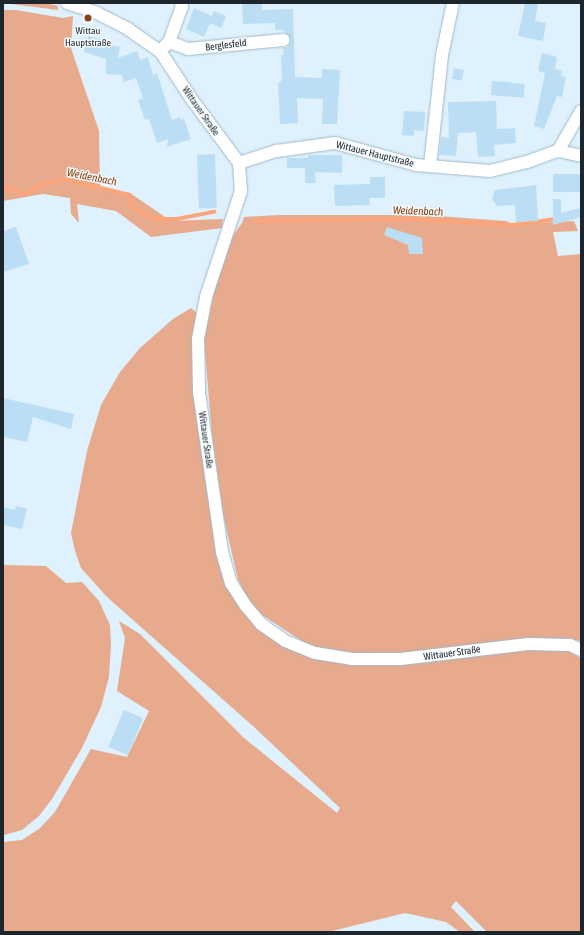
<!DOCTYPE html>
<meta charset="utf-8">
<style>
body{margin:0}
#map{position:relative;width:584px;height:935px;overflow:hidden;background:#def1fd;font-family:"Asap Condensed",sans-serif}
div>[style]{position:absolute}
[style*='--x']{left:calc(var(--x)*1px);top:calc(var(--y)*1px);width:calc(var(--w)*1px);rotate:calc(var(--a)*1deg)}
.green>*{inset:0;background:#e7aa8d}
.stream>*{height:3.5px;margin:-1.75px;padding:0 1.75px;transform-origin:1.75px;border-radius:1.75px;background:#fda57a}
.building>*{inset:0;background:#bbdef4;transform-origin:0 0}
.roads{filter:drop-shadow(0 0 1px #a2b9c8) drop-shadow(0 0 1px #a2b9c8)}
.minor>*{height:12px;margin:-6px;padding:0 6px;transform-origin:6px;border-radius:6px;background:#fff}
.dots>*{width:11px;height:11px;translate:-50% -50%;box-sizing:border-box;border:2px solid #f7fcff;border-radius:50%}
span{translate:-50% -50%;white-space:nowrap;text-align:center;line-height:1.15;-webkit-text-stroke:3px #f7fcff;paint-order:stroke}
.poi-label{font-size:10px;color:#1d262c}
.street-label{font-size:10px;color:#1d262c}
.water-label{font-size:11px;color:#883a09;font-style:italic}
.frame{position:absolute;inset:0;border:4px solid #1d262c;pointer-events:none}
</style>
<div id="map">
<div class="green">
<div style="clip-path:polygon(3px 3px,46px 3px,58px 6px,58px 10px)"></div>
<div style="clip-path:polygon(3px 10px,16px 10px,63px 18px,73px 16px,71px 48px,99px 131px,100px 187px,130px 193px,171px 221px,223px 219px,222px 228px,151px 237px,116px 211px,77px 204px,79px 223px,71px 214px,70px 198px,43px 194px,3px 201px)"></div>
<div style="clip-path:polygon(278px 215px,424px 215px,506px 221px,513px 224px,574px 221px,578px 231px,553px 232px,558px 256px,581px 254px,581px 642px,577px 640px,571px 653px,581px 658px,581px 932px,487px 932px,456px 901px,451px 907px,475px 932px,460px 932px,446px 922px,405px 913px,328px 932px,3px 932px,3px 842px,22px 840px,39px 829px,55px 812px,91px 749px,127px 757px,149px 711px,117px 691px,125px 638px,119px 621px,140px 634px,244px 738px,337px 813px,340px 808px,254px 727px,107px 597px,81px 568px,75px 551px,71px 533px,87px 451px,101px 405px,120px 372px,140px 348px,173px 319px,191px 308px,197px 313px,226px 579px,290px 649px,321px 660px,354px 665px,410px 664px,401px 653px,343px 657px,317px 651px,259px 613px,248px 599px,238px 580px,223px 514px,212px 435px,204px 340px,217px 278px,231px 238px,242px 223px,244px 217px)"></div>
<div style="clip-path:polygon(3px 565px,46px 566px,66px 583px,82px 582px,99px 601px,110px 625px,111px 643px,109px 677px,101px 707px,82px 748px,52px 799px,39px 816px,22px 830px,4px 835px)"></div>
</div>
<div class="stream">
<div style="--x:3;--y:190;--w:7;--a:-16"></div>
<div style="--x:10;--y:188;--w:17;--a:21"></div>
<div style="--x:26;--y:194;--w:16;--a:-30"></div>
<div style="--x:40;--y:186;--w:25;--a:-16"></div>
<div style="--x:64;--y:179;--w:68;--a:13.6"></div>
<div style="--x:130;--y:195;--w:11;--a:80"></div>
<div style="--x:132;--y:206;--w:25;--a:32"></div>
<div style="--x:153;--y:219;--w:24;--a:0"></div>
<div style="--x:177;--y:219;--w:38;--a:-11"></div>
<div style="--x:254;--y:221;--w:157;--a:-0.7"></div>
<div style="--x:411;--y:219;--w:102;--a:3.4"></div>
<div style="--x:513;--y:225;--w:43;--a:-7.9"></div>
</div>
<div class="building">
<div style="clip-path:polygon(242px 3px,262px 3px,262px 10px,293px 9px,295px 77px,322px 78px,322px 69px,340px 70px,337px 124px,322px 124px,323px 99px,297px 98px,298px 123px,280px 124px,278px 84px,282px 80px,281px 55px,284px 55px,283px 48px,289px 46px,291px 39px,283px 30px,275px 30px,275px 23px,243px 24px)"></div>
<div style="clip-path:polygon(525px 3px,538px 3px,535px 21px,546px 23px,543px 41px,518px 36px)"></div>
<div style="clip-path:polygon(194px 8px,212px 16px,214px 11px,226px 16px,221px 28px,210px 23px,204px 37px,186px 29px)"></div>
<div style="clip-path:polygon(88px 36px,110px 41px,109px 45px,120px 47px,118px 58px,137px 51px,140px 60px,148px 57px,153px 75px,157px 73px,172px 120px,180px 117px,181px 120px,184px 119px,191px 139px,166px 147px,169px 139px,157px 143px,149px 119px,145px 120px,138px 100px,143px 98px,136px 78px,124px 82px,122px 75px,106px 74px,106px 59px,84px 52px)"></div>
<div style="clip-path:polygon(542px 53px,557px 57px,555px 69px,562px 71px,561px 76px,566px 77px,562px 97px,557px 96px,544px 129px,534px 126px,545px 73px,538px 71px)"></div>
<div style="left:454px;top:68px;width:10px;height:11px;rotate:11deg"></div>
<div style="left:492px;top:81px;width:33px;height:14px;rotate:5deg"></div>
<div style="clip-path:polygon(496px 101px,497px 129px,515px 128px,516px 143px,494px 145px,495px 156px,478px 157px,476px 132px,458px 133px,456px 156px,439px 155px,441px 137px,449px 138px,448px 102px)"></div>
<div style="clip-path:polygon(404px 111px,425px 112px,424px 131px,414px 130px,414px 136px,402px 135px)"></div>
<div style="left:215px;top:154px;width:54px;height:18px;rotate:88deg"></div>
<div style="clip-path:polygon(308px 155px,342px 155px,342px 173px,315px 172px,316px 183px,305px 183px,305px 168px,287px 168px,287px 158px,308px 158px)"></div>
<div style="left:553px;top:174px;width:28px;height:18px"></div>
<div style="clip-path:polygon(370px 177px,385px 177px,385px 198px,369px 198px,370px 205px,335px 206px,334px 185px,370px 184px)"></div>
<div style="clip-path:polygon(536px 185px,538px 221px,516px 222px,515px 205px,497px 206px,492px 198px,495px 190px)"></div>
<div style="clip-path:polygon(553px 199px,561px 199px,561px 213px,581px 208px,581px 217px,553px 225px)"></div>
<div style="clip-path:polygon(16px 227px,29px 264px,3px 272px,3px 231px)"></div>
<div style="clip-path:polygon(387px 227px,422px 238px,423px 254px,409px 254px,408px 245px,384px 235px)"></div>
<div style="clip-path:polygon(3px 398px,74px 414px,71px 429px,33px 417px,27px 442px,3px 437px)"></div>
<div style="clip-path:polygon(16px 506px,27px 509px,22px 529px,3px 525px,3px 507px,15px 510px)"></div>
<div style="left:124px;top:710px;width:21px;height:40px;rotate:23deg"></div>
</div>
<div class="roads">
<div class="minor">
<div style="--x:67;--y:3;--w:32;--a:18"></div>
<div style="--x:97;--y:13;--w:35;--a:27"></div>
<div style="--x:128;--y:29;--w:39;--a:35"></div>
<div style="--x:160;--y:51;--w:60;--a:56.6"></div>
<div style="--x:193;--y:101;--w:77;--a:53.4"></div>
<div style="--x:239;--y:163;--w:28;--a:86"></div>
<div style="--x:241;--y:191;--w:112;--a:108.3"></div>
<div style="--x:206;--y:297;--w:43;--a:100.8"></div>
<div style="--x:198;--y:339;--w:53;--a:88.9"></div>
<div style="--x:199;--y:392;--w:162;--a:81.8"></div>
<div style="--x:222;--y:552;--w:32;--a:74"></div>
<div style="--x:231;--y:583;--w:27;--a:57"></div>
<div style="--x:246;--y:606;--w:23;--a:50"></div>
<div style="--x:261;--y:624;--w:29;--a:35"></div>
<div style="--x:285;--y:641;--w:32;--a:22"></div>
<div style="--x:315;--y:653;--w:36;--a:9"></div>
<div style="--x:351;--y:659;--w:50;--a:0"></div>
<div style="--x:401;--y:659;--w:128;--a:-6.7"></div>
<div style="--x:528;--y:644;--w:42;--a:1.4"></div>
<div style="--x:570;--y:645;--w:12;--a:24"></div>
<div style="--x:169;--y:42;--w:20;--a:20"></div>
<div style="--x:188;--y:49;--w:96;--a:-5.4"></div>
<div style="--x:164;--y:47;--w:7;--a:-45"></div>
<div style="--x:169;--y:42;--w:37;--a:-70"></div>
<div style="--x:182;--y:7;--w:4;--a:-104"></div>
<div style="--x:558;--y:151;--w:46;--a:-60.1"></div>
<div style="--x:239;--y:163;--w:40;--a:-18"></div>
<div style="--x:277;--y:151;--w:59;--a:-7.9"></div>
<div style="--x:335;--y:143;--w:84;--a:15.2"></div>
<div style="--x:416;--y:165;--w:74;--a:4.6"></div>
<div style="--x:490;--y:171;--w:38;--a:-14"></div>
<div style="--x:527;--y:162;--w:33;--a:-20"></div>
<div style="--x:558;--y:151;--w:24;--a:12"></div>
<div style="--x:430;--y:166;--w:112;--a:-83.8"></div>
<div style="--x:442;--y:55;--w:53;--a:-78.1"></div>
</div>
</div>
<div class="dots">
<div style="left:88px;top:18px;background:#86401a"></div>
</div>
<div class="poi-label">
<span style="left:88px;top:36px">Wittau<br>Hauptstraße</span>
</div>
<div class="street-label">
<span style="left:226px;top:45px;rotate:-7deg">Berglesfeld</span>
<span style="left:201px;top:111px;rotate:55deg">Wittauer Straße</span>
<span style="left:375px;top:154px;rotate:14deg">Wittauer Hauptstraße</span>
<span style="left:206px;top:440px;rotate:82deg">Wittauer Straße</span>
<span style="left:452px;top:653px;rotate:-8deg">Wittauer Straße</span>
</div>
<div class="water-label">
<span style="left:92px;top:177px;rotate:11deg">Weidenbach</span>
<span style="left:418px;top:211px;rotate:2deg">Weidenbach</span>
</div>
<div class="frame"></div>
</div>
